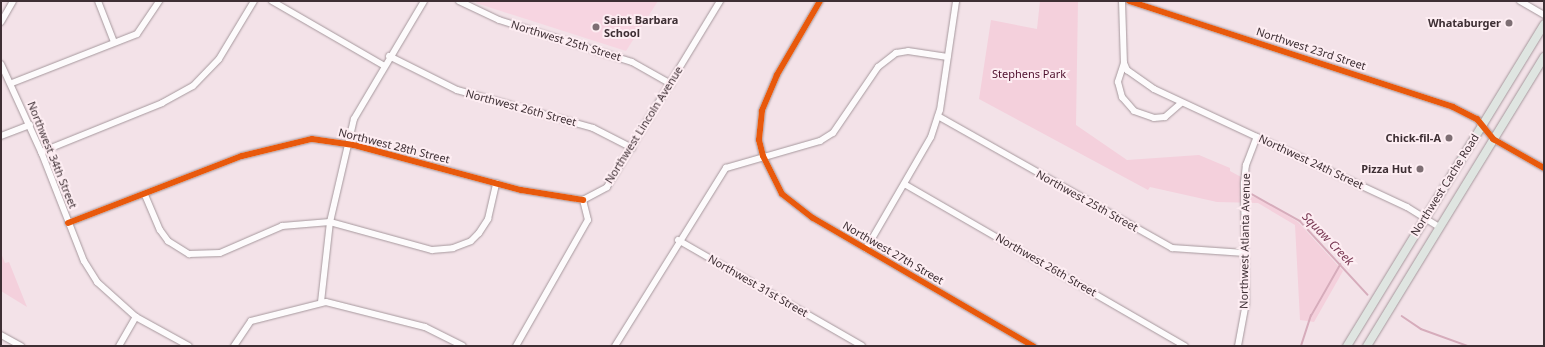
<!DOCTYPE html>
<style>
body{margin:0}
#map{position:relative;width:1545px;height:347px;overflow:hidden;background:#f3e2e8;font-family:"Noto Sans",sans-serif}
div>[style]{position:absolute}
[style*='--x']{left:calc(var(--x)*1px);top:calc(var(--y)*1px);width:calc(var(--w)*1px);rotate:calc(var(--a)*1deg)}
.built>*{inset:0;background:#f7d5e1}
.green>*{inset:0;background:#f4d0dc}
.stream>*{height:1.5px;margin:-0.75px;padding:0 0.75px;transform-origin:0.75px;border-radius:0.75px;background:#d6acbb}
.roads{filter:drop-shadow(0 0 1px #a6989d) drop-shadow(0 0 1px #a6989d)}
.minor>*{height:6px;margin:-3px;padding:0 3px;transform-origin:3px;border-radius:3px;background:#fdfbfc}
.major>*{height:8px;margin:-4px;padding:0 4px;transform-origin:4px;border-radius:4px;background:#dfe5e1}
.cycleway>*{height:6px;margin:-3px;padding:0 3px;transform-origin:3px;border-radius:3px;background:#e8590c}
.dots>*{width:11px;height:11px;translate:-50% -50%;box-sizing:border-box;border:2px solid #fdedf2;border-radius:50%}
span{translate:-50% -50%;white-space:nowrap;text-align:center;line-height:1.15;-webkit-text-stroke:4px #fdedf2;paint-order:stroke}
.poi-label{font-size:11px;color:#3e2f34;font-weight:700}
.left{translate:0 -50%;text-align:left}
.right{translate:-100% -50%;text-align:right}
.street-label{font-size:11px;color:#3e2f34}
.park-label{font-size:11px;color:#4e102d}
.water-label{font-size:12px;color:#773651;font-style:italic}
.frame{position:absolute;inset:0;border:2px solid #3e2f34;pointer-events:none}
</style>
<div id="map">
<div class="built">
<div style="clip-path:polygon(477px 1px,658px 1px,626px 51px,476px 3px)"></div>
</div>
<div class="green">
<div style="clip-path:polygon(1040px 1px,1078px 1px,1076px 125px,1127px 160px,1199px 155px,1230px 168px,1230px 171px,1241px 177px,1240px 192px,1265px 201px,1298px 222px,1343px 271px,1314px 322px,1300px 320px,1295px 225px,1258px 203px,1217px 202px,1150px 187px,1148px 190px,979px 99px,991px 20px,1037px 29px)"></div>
<div style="clip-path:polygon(1px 253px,5px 263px,9px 262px,27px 307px,1px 291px)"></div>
</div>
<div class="stream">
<div style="--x:1248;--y:192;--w:60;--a:29.1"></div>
<div style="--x:1300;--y:221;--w:100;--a:47.4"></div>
<div style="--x:1402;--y:316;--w:23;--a:34"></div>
<div style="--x:1421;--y:329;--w:50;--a:19.9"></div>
<div style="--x:1301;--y:346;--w:32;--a:-72"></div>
<div style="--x:1311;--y:316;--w:59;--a:-60.4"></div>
</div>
<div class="roads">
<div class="minor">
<div style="--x:98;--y:1;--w:44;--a:68.7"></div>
<div style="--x:272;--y:1;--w:128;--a:30"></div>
<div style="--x:459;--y:1;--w:44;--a:25.4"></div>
<div style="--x:499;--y:20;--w:139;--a:17.5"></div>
<div style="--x:632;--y:62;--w:45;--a:29.4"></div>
<div style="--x:820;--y:1;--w:86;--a:120.2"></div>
<div style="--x:777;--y:75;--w:39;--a:113"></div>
<div style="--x:762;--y:111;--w:29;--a:96"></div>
<div style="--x:759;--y:140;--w:16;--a:76"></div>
<div style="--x:763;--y:156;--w:42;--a:63.4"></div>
<div style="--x:782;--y:194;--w:39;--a:38"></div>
<div style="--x:813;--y:218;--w:255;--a:30.2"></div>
<div style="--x:1122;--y:1;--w:62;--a:88.2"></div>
<div style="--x:1124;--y:63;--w:20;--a:108"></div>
<div style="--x:1118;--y:82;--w:16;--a:75"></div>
<div style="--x:1122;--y:97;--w:18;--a:49"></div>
<div style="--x:1134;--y:111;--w:21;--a:19"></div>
<div style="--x:1154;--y:118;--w:11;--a:-5"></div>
<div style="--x:1165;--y:117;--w:21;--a:-41"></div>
<div style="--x:1129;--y:1;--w:341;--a:18.1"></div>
<div style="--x:1453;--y:107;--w:27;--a:27"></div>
<div style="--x:1477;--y:119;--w:26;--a:51"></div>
<div style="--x:1493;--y:139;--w:59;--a:29.6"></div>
<div style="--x:1520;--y:1;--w:28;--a:30"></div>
<div style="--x:1;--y:22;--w:24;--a:-60"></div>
<div style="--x:389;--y:56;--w:76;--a:26.6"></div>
<div style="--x:457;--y:90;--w:141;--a:15.6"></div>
<div style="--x:593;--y:128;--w:44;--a:27.1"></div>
<div style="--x:1124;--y:63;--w:8;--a:67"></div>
<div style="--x:1127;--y:70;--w:33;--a:35"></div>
<div style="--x:1154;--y:89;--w:279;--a:25"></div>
<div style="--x:1407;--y:207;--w:36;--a:32"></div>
<div style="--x:1;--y:64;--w:99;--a:65.5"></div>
<div style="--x:42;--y:154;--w:115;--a:68.6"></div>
<div style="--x:84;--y:261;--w:25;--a:58"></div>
<div style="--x:97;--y:282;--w:52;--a:41.9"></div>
<div style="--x:136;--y:317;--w:60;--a:28.7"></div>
<div style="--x:12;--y:83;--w:134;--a:-21.4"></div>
<div style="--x:137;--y:34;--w:40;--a:-56"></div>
<div style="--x:938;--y:116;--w:269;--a:29.4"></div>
<div style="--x:1172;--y:248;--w:73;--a:3.9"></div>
<div style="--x:1;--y:136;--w:31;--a:-21"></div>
<div style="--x:41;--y:152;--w:131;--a:-22"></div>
<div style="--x:162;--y:103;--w:35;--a:-29"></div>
<div style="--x:193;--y:86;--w:37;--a:-46"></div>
<div style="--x:219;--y:59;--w:68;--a:-58.9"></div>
<div style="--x:906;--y:185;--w:322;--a:30"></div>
<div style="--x:145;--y:195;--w:38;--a:67"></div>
<div style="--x:160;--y:230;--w:14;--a:54"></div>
<div style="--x:168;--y:241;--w:25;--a:32"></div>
<div style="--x:189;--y:254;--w:31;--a:-2"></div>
<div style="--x:220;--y:253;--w:68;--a:-23.5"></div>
<div style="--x:282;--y:226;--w:48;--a:-4.8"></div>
<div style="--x:330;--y:222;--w:106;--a:15.4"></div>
<div style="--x:432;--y:250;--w:21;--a:-5"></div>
<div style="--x:453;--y:248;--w:19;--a:-21"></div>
<div style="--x:471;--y:241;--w:11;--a:-45"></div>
<div style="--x:479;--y:233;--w:17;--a:-57"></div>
<div style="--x:488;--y:219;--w:37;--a:-77"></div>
<div style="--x:583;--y:200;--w:27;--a:-28"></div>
<div style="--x:607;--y:187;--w:218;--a:-58.7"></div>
<div style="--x:68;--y:223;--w:186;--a:-21.1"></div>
<div style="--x:242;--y:156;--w:72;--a:-13.7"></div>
<div style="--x:312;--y:139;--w:42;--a:8.1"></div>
<div style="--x:354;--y:145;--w:173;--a:15.1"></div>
<div style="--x:521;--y:190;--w:63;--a:9.2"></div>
<div style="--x:678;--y:240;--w:212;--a:29.9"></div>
<div style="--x:866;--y:249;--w:129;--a:-59.9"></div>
<div style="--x:931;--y:137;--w:28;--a:-72"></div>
<div style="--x:940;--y:110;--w:110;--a:-81.6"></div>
<div style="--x:321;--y:302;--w:81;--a:-83.6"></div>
<div style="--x:330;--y:222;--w:106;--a:-76.9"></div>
<div style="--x:354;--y:119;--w:137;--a:-59.3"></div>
<div style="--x:1;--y:335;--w:23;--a:29"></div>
<div style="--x:119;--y:346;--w:34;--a:-60"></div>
<div style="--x:234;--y:346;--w:30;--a:-56"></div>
<div style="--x:251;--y:321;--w:77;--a:-14.2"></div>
<div style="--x:326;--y:302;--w:102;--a:14.2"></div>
<div style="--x:425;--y:327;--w:42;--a:26.6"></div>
<div style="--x:516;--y:346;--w:145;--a:-60.3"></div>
<div style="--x:588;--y:220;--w:21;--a:-104"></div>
<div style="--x:615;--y:346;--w:210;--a:-58.1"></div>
<div style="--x:726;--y:168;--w:98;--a:-16"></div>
<div style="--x:820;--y:141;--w:15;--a:-32"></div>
<div style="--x:833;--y:133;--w:80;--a:-55.7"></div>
<div style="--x:878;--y:67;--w:23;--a:-38"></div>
<div style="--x:896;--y:53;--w:12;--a:-9"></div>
<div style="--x:908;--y:51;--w:40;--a:8.5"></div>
<div style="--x:1238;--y:346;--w:44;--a:-79.5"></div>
<div style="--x:1246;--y:303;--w:120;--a:-91"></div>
<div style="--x:1244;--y:183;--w:18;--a:-84"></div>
<div style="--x:1246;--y:165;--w:30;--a:-69"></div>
</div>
<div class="major">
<div style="--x:1347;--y:346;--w:377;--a:-58.5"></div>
<div style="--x:1367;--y:346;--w:339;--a:-58.5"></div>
</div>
</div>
<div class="cycleway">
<div style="--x:820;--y:1;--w:86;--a:120.2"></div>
<div style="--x:777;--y:75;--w:39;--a:113"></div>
<div style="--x:762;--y:111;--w:29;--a:96"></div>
<div style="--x:759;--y:140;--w:16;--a:76"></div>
<div style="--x:763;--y:156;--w:42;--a:63.4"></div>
<div style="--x:782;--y:194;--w:39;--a:38"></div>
<div style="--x:813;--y:218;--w:255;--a:30.2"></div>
<div style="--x:1129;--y:1;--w:341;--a:18.1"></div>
<div style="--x:1453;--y:107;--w:27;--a:27"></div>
<div style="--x:1477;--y:119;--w:26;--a:51"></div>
<div style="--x:1493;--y:139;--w:59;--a:29.6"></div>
<div style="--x:68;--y:223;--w:186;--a:-21.1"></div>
<div style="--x:242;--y:156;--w:72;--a:-13.7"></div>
<div style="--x:312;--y:139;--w:42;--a:8.1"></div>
<div style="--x:354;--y:145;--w:173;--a:15.1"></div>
<div style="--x:521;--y:190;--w:63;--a:9.2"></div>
</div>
<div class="dots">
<div style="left:1509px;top:23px;background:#7d6e73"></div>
<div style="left:596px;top:27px;background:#7d6e73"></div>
<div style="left:1449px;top:138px;background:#7d6e73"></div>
<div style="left:1420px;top:169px;background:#7d6e73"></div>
</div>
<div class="poi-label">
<span class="left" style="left:604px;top:27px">Saint Barbara<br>School</span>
<span class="right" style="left:1501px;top:23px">Whataburger</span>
<span class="right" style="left:1441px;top:138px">Chick-fil-A</span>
<span class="right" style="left:1412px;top:169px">Pizza Hut</span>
</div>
<div class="street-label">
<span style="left:566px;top:41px;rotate:17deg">Northwest 25th Street</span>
<span style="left:1311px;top:49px;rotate:18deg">Northwest 23rd Street</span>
<span style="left:521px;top:108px;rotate:15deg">Northwest 26th Street</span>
<span style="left:644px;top:125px;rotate:-58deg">Northwest Lincoln Avenue</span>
<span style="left:394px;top:146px;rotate:14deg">Northwest 28th Street</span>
<span style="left:52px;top:155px;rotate:68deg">Northwest 34th Street</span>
<span style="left:1311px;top:162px;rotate:25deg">Northwest 24th Street</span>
<span style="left:1445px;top:185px;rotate:-58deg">Northwest Cache Road</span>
<span style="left:1087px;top:201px;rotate:29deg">Northwest 25th Street</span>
<span style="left:1245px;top:241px;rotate:-89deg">Northwest Atlanta Avenue</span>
<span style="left:893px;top:253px;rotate:30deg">Northwest 27th Street</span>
<span style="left:1046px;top:265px;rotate:30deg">Northwest 26th Street</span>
<span style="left:758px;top:286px;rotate:30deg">Northwest 31st Street</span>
</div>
<div class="park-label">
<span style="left:1029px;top:74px">Stephens Park</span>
</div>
<div class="water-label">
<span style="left:1328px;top:239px;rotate:46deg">Squaw Creek</span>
</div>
<div class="frame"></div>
</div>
